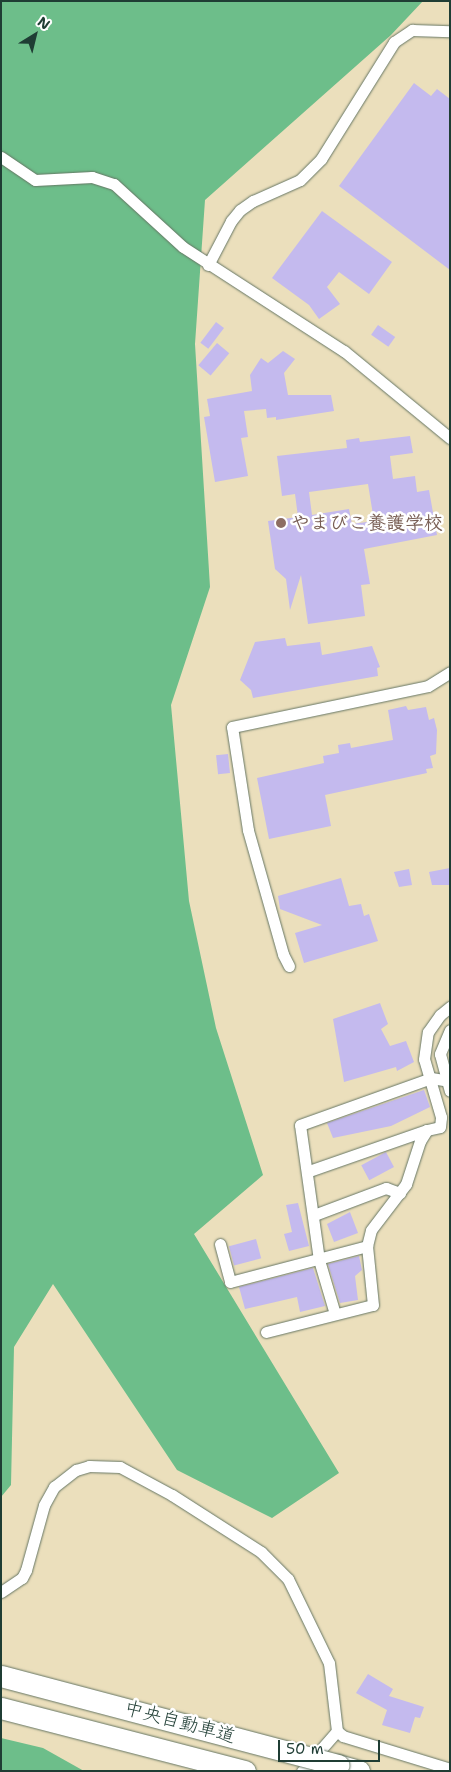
<!DOCTYPE html>
<meta charset="utf-8">
<style>
body{margin:0}
#map{position:relative;width:451px;height:1772px;overflow:hidden;background:#ebdfbc;font-family:"Shantell Sans","Klee One",sans-serif}
div>[style]{position:absolute}
[style*='--x']{left:calc(var(--x)*1px);top:calc(var(--y)*1px);width:calc(var(--w)*1px);rotate:calc(var(--a)*1deg)}
.forest>*{inset:0;background:#6dbe8a}
.building>*{inset:0;background:#c4baee;transform-origin:0 0}
.roads{filter:drop-shadow(0 0 1px #667664) drop-shadow(0 0 1px #667664)}
.minor>*{height:11px;margin:-5.5px;padding:0 5.5px;transform-origin:5.5px;border-radius:5.5px;background:#fff}
.motorway>*{height:21px;margin:-10.5px;padding:0 10.5px;transform-origin:10.5px;border-radius:10.5px;background:#fff}
.bridges{filter:drop-shadow(0 0 1px #667664) drop-shadow(0 0 1px #667664)}
.motorway-bridge>*{height:21px;margin:-10.5px;padding:0 10.5px;transform-origin:10.5px;border-radius:10.5px;background:#fff}
.dots>*{width:14px;height:14px;translate:-50% -50%;box-sizing:border-box;border:2px solid #fff;border-radius:50%}
span{translate:-50% -50%;white-space:nowrap;text-align:center;line-height:1.15;-webkit-text-stroke:5px #fff;paint-order:stroke}
.education-label{font-size:19px;color:#785e54;font-weight:700}
.left{translate:0 -50%;text-align:left}
.street-label{font-size:19px;color:#1f3d34}
.frame{position:absolute;inset:0;border:2px solid #1f3d34;pointer-events:none}
.north{position:absolute;left:10px;top:10px;width:50px;height:50px;-webkit-text-stroke:4px #fff;paint-order:stroke;rotate:36deg;font-size:14px;font-weight:700;line-height:20px;text-align:center;color:#1f3d34}
.north::after{content:'';display:block;margin:auto;width:18px;height:22px;background:#1f3d34;clip-path:polygon(50% 0,100% 100%,50% 72%,0 100%)}
.scale{position:absolute;left:278px;top:1740px;width:102px;height:22px;box-sizing:border-box;border:2px solid #1f3d34;border-top:0;padding-left:6px;font-size:15px;line-height:18px;white-space:nowrap;color:#1f3d34;-webkit-text-stroke:4px #fff;paint-order:stroke}
</style>
<div id="map">
<div class="forest">
<div style="clip-path:polygon(1px 1px,423px 1px,391px 35px,205px 200px,195px 344px,210px 587px,171px 705px,189px 901px,216px 1028px,263px 1175px,194px 1234px,339px 1473px,272px 1518px,177px 1470px,53px 1284px,14px 1347px,11px 1485px,1px 1497px)"></div>
<div style="clip-path:polygon(1px 1738px,43px 1748px,84px 1771px,1px 1771px)"></div>
</div>
<div class="building">
<div style="clip-path:polygon(414px 83px,431px 96px,437px 89px,450px 99px,450px 270px,339px 186px)"></div>
<div style="clip-path:polygon(322px 211px,392px 262px,369px 294px,339px 272px,327px 287px,340px 304px,319px 319px,309px 305px,272px 278px)"></div>
<div style="left:216px;top:322px;width:10px;height:26px;rotate:37deg"></div>
<div style="left:378px;top:325px;width:21px;height:12px;rotate:35deg"></div>
<div style="left:217px;top:343px;width:16px;height:29px;rotate:40deg"></div>
<div style="clip-path:polygon(283px 351px,295px 359px,284px 373px,288px 395px,331px 395px,334px 411px,276px 420px,276px 417px,267px 418px,266px 409px,244px 411px,248px 437px,241px 438px,248px 476px,215px 482px,204px 417px,210px 416px,207px 399px,252px 391px,250px 375px,261px 358px,268px 363px)"></div>
<div style="clip-path:polygon(evenodd,410px 436px,413px 453px,390px 456px,393px 479px,415px 476px,417px 492px,429px 490px,437px 535px,364px 549px,370px 584px,361px 585px,365px 616px,308px 624px,301px 575px,290px 610px,286px 579px,275px 569px,268px 521px,298px 517px,295px 494px,282px 496px,277px 456px,347px 448px,346px 440px,359px 438px,360px 442px,410px 436px,368px 484px,374px 521px,352px 524px,349px 509px,312px 515px,309px 492px,368px 484px)"></div>
<div style="clip-path:polygon(285px 638px,287px 646px,320px 642px,322px 655px,372px 646px,380px 667px,377px 668px,378px 676px,253px 698px,251px 690px,240px 680px,255px 642px)"></div>
<div style="clip-path:polygon(406px 706px,408px 710px,426px 707px,429px 720px,434px 718px,437px 730px,436px 754px,430px 756px,433px 768px,426px 769px,427px 773px,325px 795px,331px 826px,269px 839px,257px 778px,324px 763px,323px 756px,339px 753px,338px 745px,350px 743px,351px 748px,393px 740px,388px 710px)"></div>
<div style="left:228px;top:754px;width:19px;height:12px;rotate:84deg"></div>
<div style="clip-path:polygon(450px 868px,450px 885px,432px 885px,429px 872px)"></div>
<div style="clip-path:polygon(409px 869px,412px 885px,399px 887px,394px 872px)"></div>
<div style="clip-path:polygon(341px 878px,349px 906px,361px 904px,364px 916px,369px 914px,378px 941px,304px 963px,295px 933px,322px 925px,280px 909px,278px 896px)"></div>
<div style="clip-path:polygon(380px 1003px,388px 1024px,381px 1029px,390px 1046px,406px 1041px,414px 1062px,397px 1071px,396px 1067px,344px 1082px,333px 1019px)"></div>
<div style="clip-path:polygon(424px 1090px,430px 1107px,391px 1126px,333px 1138px,327px 1123px)"></div>
<div style="left:386px;top:1152px;width:17px;height:28px;rotate:62deg"></div>
<div style="clip-path:polygon(298px 1203px,309px 1246px,289px 1251px,284px 1234px,292px 1232px,286px 1205px)"></div>
<div style="clip-path:polygon(350px 1212px,358px 1233px,334px 1242px,327px 1224px)"></div>
<div style="left:256px;top:1239px;width:20px;height:28px;rotate:75deg"></div>
<div style="clip-path:polygon(359px 1256px,362px 1270px,355px 1276px,358px 1300px,340px 1303px,328px 1264px)"></div>
<div style="clip-path:polygon(313px 1268px,325px 1306px,300px 1312px,297px 1297px,245px 1309px,239px 1287px)"></div>
<div style="clip-path:polygon(368px 1674px,393px 1689px,389px 1696px,424px 1707px,420px 1718px,415px 1717px,410px 1733px,382px 1725px,387px 1710px,356px 1693px)"></div>
</div>
<div class="roads">
<div class="minor">
<div style="--x:1;--y:157;--w:41;--a:34.1"></div>
<div style="--x:35;--y:180;--w:57;--a:-3"></div>
<div style="--x:92;--y:177;--w:23;--a:18"></div>
<div style="--x:114;--y:184;--w:93;--a:42.4"></div>
<div style="--x:183;--y:247;--w:192;--a:32.9"></div>
<div style="--x:344;--y:351;--w:137;--a:39.4"></div>
<div style="--x:208;--y:265;--w:50;--a:-62.4"></div>
<div style="--x:231;--y:221;--w:14;--a:-51"></div>
<div style="--x:240;--y:210;--w:16;--a:-35"></div>
<div style="--x:253;--y:201;--w:51;--a:-24.1"></div>
<div style="--x:300;--y:180;--w:30;--a:-45"></div>
<div style="--x:321;--y:159;--w:138;--a:-58"></div>
<div style="--x:394;--y:42;--w:22;--a:-34"></div>
<div style="--x:412;--y:30;--w:38;--a:2"></div>
<div style="--x:289;--y:966;--w:13;--a:-117"></div>
<div style="--x:283;--y:954;--w:129;--a:-105.8"></div>
<div style="--x:248;--y:830;--w:104;--a:-98.8"></div>
<div style="--x:232;--y:727;--w:200;--a:-11.8"></div>
<div style="--x:428;--y:686;--w:26;--a:-32"></div>
<div style="--x:450;--y:1030;--w:26;--a:113"></div>
<div style="--x:440;--y:1054;--w:38;--a:75"></div>
<div style="--x:309;--y:1171;--w:125;--a:-19.2"></div>
<div style="--x:314;--y:1215;--w:77;--a:-20.6"></div>
<div style="--x:386;--y:1188;--w:15;--a:20"></div>
<div style="--x:220;--y:1244;--w:39;--a:75"></div>
<div style="--x:230;--y:1282;--w:142;--a:-14.7"></div>
<div style="--x:335;--y:1314;--w:56;--a:-106.5"></div>
<div style="--x:319;--y:1260;--w:136;--a:-98"></div>
<div style="--x:300;--y:1125;--w:139;--a:-19.7"></div>
<div style="--x:431;--y:1078;--w:19;--a:9"></div>
<div style="--x:266;--y:1332;--w:110;--a:-14.2"></div>
<div style="--x:373;--y:1305;--w:59;--a:-95.8"></div>
<div style="--x:367;--y:1246;--w:16;--a:-76"></div>
<div style="--x:371;--y:1230;--w:58;--a:-52.7"></div>
<div style="--x:406;--y:1184;--w:45;--a:-72"></div>
<div style="--x:420;--y:1141;--w:13;--a:-58"></div>
<div style="--x:427;--y:1130;--w:13;--a:-13"></div>
<div style="--x:440;--y:1127;--w:10;--a:-84"></div>
<div style="--x:441;--y:1117;--w:60;--a:-106.3"></div>
<div style="--x:424;--y:1059;--w:27;--a:-82"></div>
<div style="--x:428;--y:1032;--w:21;--a:-55"></div>
<div style="--x:440;--y:1015;--w:13;--a:-39"></div>
<div style="--x:1;--y:1592;--w:25;--a:-34"></div>
<div style="--x:22;--y:1578;--w:9;--a:-63"></div>
<div style="--x:26;--y:1570;--w:67;--a:-74.5"></div>
<div style="--x:44;--y:1505;--w:21;--a:-61"></div>
<div style="--x:54;--y:1487;--w:28;--a:-38"></div>
<div style="--x:76;--y:1470;--w:14;--a:-17"></div>
<div style="--x:89;--y:1466;--w:31;--a:2"></div>
<div style="--x:120;--y:1467;--w:59;--a:28.3"></div>
<div style="--x:172;--y:1495;--w:106;--a:32.6"></div>
<div style="--x:261;--y:1552;--w:38;--a:45"></div>
<div style="--x:288;--y:1579;--w:93;--a:64"></div>
<div style="--x:329;--y:1663;--w:68;--a:83.3"></div>
<div style="--x:302;--y:1771;--w:53;--a:-48.8"></div>
<div style="--x:337;--y:1731;--w:8;--a:40"></div>
<div style="--x:343;--y:1736;--w:112;--a:17.1"></div>
</div>
<div class="motorway">
<div style="--x:1;--y:1708;--w:252;--a:14.5"></div>
<div style="--x:338;--y:1765;--w:22;--a:16"></div>
</div>
</div>
<div class="bridges">
<div class="motorway-bridge">
<div style="--x:1;--y:1676;--w:349;--a:14.8"></div>
</div>
</div>
<div class="dots">
<div style="left:281px;top:523px;background:#8d6e63"></div>
</div>
<div class="education-label">
<span class="left" style="left:291px;top:523px">やまびこ養護学校</span>
</div>
<div class="street-label">
<span style="left:180px;top:1722px;rotate:15deg">中央自動車道</span>
</div>
<div class="frame"></div>
<div class="north">N</div>
<div class="scale">50 m</div>
</div>
